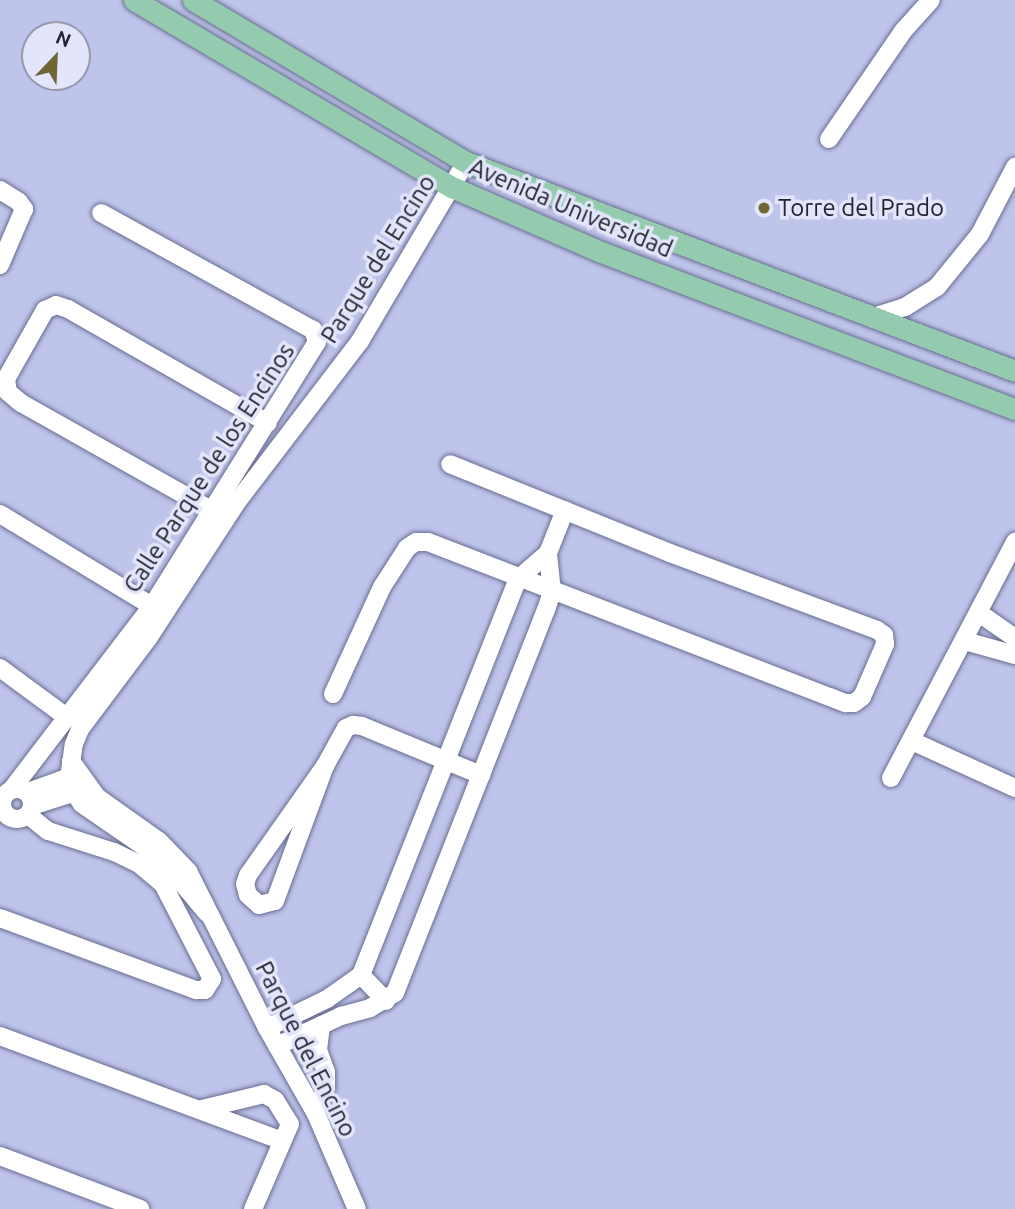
<!DOCTYPE html>
<style>
body{margin:0}
#map{position:relative;width:1015px;height:1209px;overflow:hidden;background:#bfc4eb;font-family:Ubuntu,sans-serif}
div>[style]{position:absolute}
[style*='--x']{left:calc(var(--x)*1px);top:calc(var(--y)*1px);width:calc(var(--w)*1px);rotate:calc(var(--a)*1deg)}
.roads{filter:drop-shadow(0 0 2px #696d91) drop-shadow(0 0 2px #696d91)}
.minor>*{height:18px;margin:-9px;padding:0 9px;transform-origin:9px;border-radius:9px;background:#fff}
.minor>.ring{margin:-9px;padding:0;box-sizing:content-box;background:none;border:18px solid #fff;border-radius:50%}
.major>*{height:21px;margin:-10.5px;padding:0 10.5px;transform-origin:10.5px;border-radius:10.5px;background:#94cbaf}
.dots>*{width:19px;height:19px;translate:-50% -50%;box-sizing:border-box;border:4px solid #e3e6fa;border-radius:50%}
span{translate:-50% -50%;white-space:nowrap;text-align:center;line-height:1.15;-webkit-text-stroke:7px #e3e6fa;paint-order:stroke}
.street-label{font-size:24px;color:#242534}
.poi-label{font-size:24px;color:#242534}
.left{translate:0 -50%;text-align:left}
.north{position:absolute;left:21px;top:21px;width:70px;height:70px;box-sizing:border-box;background:#e3e6fa;border:2px solid #9799ab;border-radius:50%;rotate:23deg;font-size:19px;font-weight:700;line-height:28px;text-align:center;color:#242534}
.north::after{content:'';display:block;margin:auto;width:24px;height:32px;background:#6f6633;clip-path:polygon(50% 0,100% 100%,50% 72%,0 100%)}
</style>
<div id="map">
<div class="roads">
<div class="minor">
<div style="--x:829;--y:139;--w:132;--a:-55.5"></div>
<div style="--x:904;--y:30;--w:40;--a:-48"></div>
<div style="--x:0;--y:190;--w:22;--a:32"></div>
<div style="--x:19;--y:202;--w:9;--a:54"></div>
<div style="--x:24;--y:209;--w:61;--a:113.2"></div>
<div style="--x:876;--y:316;--w:30;--a:-17"></div>
<div style="--x:905;--y:307;--w:38;--a:-32"></div>
<div style="--x:937;--y:287;--w:68;--a:-50.9"></div>
<div style="--x:980;--y:234;--w:76;--a:-62.4"></div>
<div style="--x:211;--y:510;--w:218;--a:-150.6"></div>
<div style="--x:21;--y:403;--w:17;--a:-140"></div>
<div style="--x:8;--y:392;--w:13;--a:-99"></div>
<div style="--x:6;--y:379;--w:79;--a:-60.5"></div>
<div style="--x:45;--y:310;--w:12;--a:-24"></div>
<div style="--x:56;--y:305;--w:13;--a:18"></div>
<div style="--x:68;--y:309;--w:230;--a:29.7"></div>
<div style="--x:0;--y:514;--w:178;--a:31.2"></div>
<div style="--x:979;--y:613;--w:44;--a:34.8"></div>
<div style="--x:965;--y:641;--w:52;--a:15.6"></div>
<div style="--x:0;--y:668;--w:81;--a:36.4"></div>
<div style="--x:333;--y:694;--w:118;--a:-65.4"></div>
<div style="--x:382;--y:587;--w:46;--a:-57.3"></div>
<div style="--x:407;--y:548;--w:11;--a:-34"></div>
<div style="--x:416;--y:542;--w:12;--a:0"></div>
<div style="--x:428;--y:542;--w:448;--a:21.1"></div>
<div style="--x:846;--y:703;--w:8;--a:0"></div>
<div style="--x:854;--y:703;--w:10;--a:-37"></div>
<div style="--x:862;--y:697;--w:58;--a:-66.5"></div>
<div style="--x:885;--y:644;--w:9;--a:-96"></div>
<div style="--x:884;--y:635;--w:9;--a:-144"></div>
<div style="--x:877;--y:630;--w:221;--a:-159.6"></div>
<div style="--x:670;--y:553;--w:237;--a:-158"></div>
<div style="--x:912;--y:741;--w:113;--a:24.5"></div>
<div style="--x:71;--y:761;--w:44;--a:54.2"></div>
<div style="--x:97;--y:797;--w:76;--a:35.4"></div>
<div style="--x:159;--y:841;--w:42;--a:46"></div>
<div style="--x:188;--y:871;--w:176;--a:63.3"></div>
<div style="--x:267;--y:1028;--w:99;--a:60.3"></div>
<div style="--x:316;--y:1114;--w:103;--a:66.7"></div>
<div style="--x:325;--y:766;--w:133;--a:125.2"></div>
<div style="--x:248;--y:875;--w:9;--a:108"></div>
<div style="--x:245;--y:884;--w:11;--a:75"></div>
<div style="--x:248;--y:895;--w:15;--a:42"></div>
<div style="--x:259;--y:905;--w:16;--a:-14"></div>
<div style="--x:275;--y:901;--w:144;--a:-69.7"></div>
<div style="--x:325;--y:766;--w:43;--a:-61.1"></div>
<div style="--x:346;--y:728;--w:8;--a:-23"></div>
<div style="--x:353;--y:725;--w:9;--a:6"></div>
<div style="--x:362;--y:726;--w:129;--a:22.4"></div>
<div style="--x:891;--y:778;--w:267;--a:-62.3"></div>
<div class="ring" style="left:2px;top:789px;width:12px;height:12px"></div>
<div style="--x:12;--y:789;--w:230;--a:-52.6"></div>
<div style="--x:152;--y:606;--w:311;--a:-58"></div>
<div style="--x:317;--y:342;--w:13;--a:-108"></div>
<div style="--x:313;--y:330;--w:242;--a:-151.1"></div>
<div style="--x:28;--y:792;--w:53;--a:-19.8"></div>
<div style="--x:32;--y:806;--w:52;--a:-17.7"></div>
<div style="--x:207;--y:913;--w:47;--a:-129.8"></div>
<div style="--x:177;--y:877;--w:42;--a:-136.9"></div>
<div style="--x:146;--y:848;--w:78;--a:-145.5"></div>
<div style="--x:82;--y:804;--w:14;--a:-124"></div>
<div style="--x:74;--y:792;--w:15;--a:-110"></div>
<div style="--x:69;--y:778;--w:34;--a:-82"></div>
<div style="--x:74;--y:744;--w:16;--a:-68"></div>
<div style="--x:80;--y:729;--w:115;--a:-53.1"></div>
<div style="--x:149;--y:637;--w:161;--a:-56.9"></div>
<div style="--x:237;--y:502;--w:203;--a:-52.6"></div>
<div style="--x:360;--y:341;--w:208;--a:-59.4"></div>
<div style="--x:0;--y:918;--w:209;--a:20.2"></div>
<div style="--x:196;--y:990;--w:9;--a:0"></div>
<div style="--x:205;--y:990;--w:13;--a:-58"></div>
<div style="--x:212;--y:979;--w:107;--a:-117.3"></div>
<div style="--x:163;--y:884;--w:31;--a:-140"></div>
<div style="--x:139;--y:864;--w:28;--a:-154"></div>
<div style="--x:114;--y:852;--w:69;--a:-162.3"></div>
<div style="--x:48;--y:831;--w:26;--a:-141"></div>
<div style="--x:361;--y:975;--w:36;--a:46"></div>
<div style="--x:267;--y:1028;--w:67;--a:-25.8"></div>
<div style="--x:327;--y:999;--w:42;--a:-35.2"></div>
<div style="--x:361;--y:975;--w:426;--a:-68.4"></div>
<div style="--x:518;--y:579;--w:40;--a:-41"></div>
<div style="--x:548;--y:553;--w:46;--a:-68.4"></div>
<div style="--x:0;--y:1036;--w:301;--a:20.4"></div>
<div style="--x:277;--y:1046;--w:71;--a:-25.1"></div>
<div style="--x:341;--y:1016;--w:30;--a:-15"></div>
<div style="--x:370;--y:1008;--w:29;--a:-31"></div>
<div style="--x:395;--y:993;--w:412;--a:-68.5"></div>
<div style="--x:546;--y:610;--w:19;--a:-72"></div>
<div style="--x:552;--y:592;--w:39;--a:-96"></div>
<div style="--x:202;--y:1109;--w:64;--a:-13.6"></div>
<div style="--x:264;--y:1094;--w:13;--a:29"></div>
<div style="--x:275;--y:1100;--w:28;--a:58"></div>
<div style="--x:290;--y:1124;--w:93;--a:113.5"></div>
<div style="--x:316;--y:1114;--w:29;--a:-70"></div>
<div style="--x:326;--y:1087;--w:15;--a:-90"></div>
<div style="--x:326;--y:1072;--w:23;--a:-110"></div>
<div style="--x:318;--y:1050;--w:25;--a:-83"></div>
<div style="--x:0;--y:1156;--w:150;--a:20.7"></div>
</div>
<div class="major">
<div style="--x:134;--y:0;--w:369;--a:30.5"></div>
<div style="--x:452;--y:187;--w:163;--a:23.6"></div>
<div style="--x:601;--y:252;--w:443;--a:20.8"></div>
<div style="--x:193;--y:0;--w:317;--a:30.7"></div>
<div style="--x:466;--y:162;--w:587;--a:20.84"></div>
</div>
</div>
<div class="dots">
<div style="left:764px;top:208px;background:#6f6633"></div>
</div>
<div class="street-label">
<span style="left:571px;top:208px;rotate:23deg">Avenida Universidad</span>
<span style="left:378px;top:259px;rotate:-58deg">Parque del Encino</span>
<span style="left:209px;top:468px;rotate:-57deg">Calle Parque de los Encinos</span>
<span style="left:306px;top:1049px;rotate:63deg">Parque del Encino</span>
</div>
<div class="poi-label">
<span class="left" style="left:778px;top:208px">Torre del Prado</span>
</div>
<div class="north">N</div>
</div>
